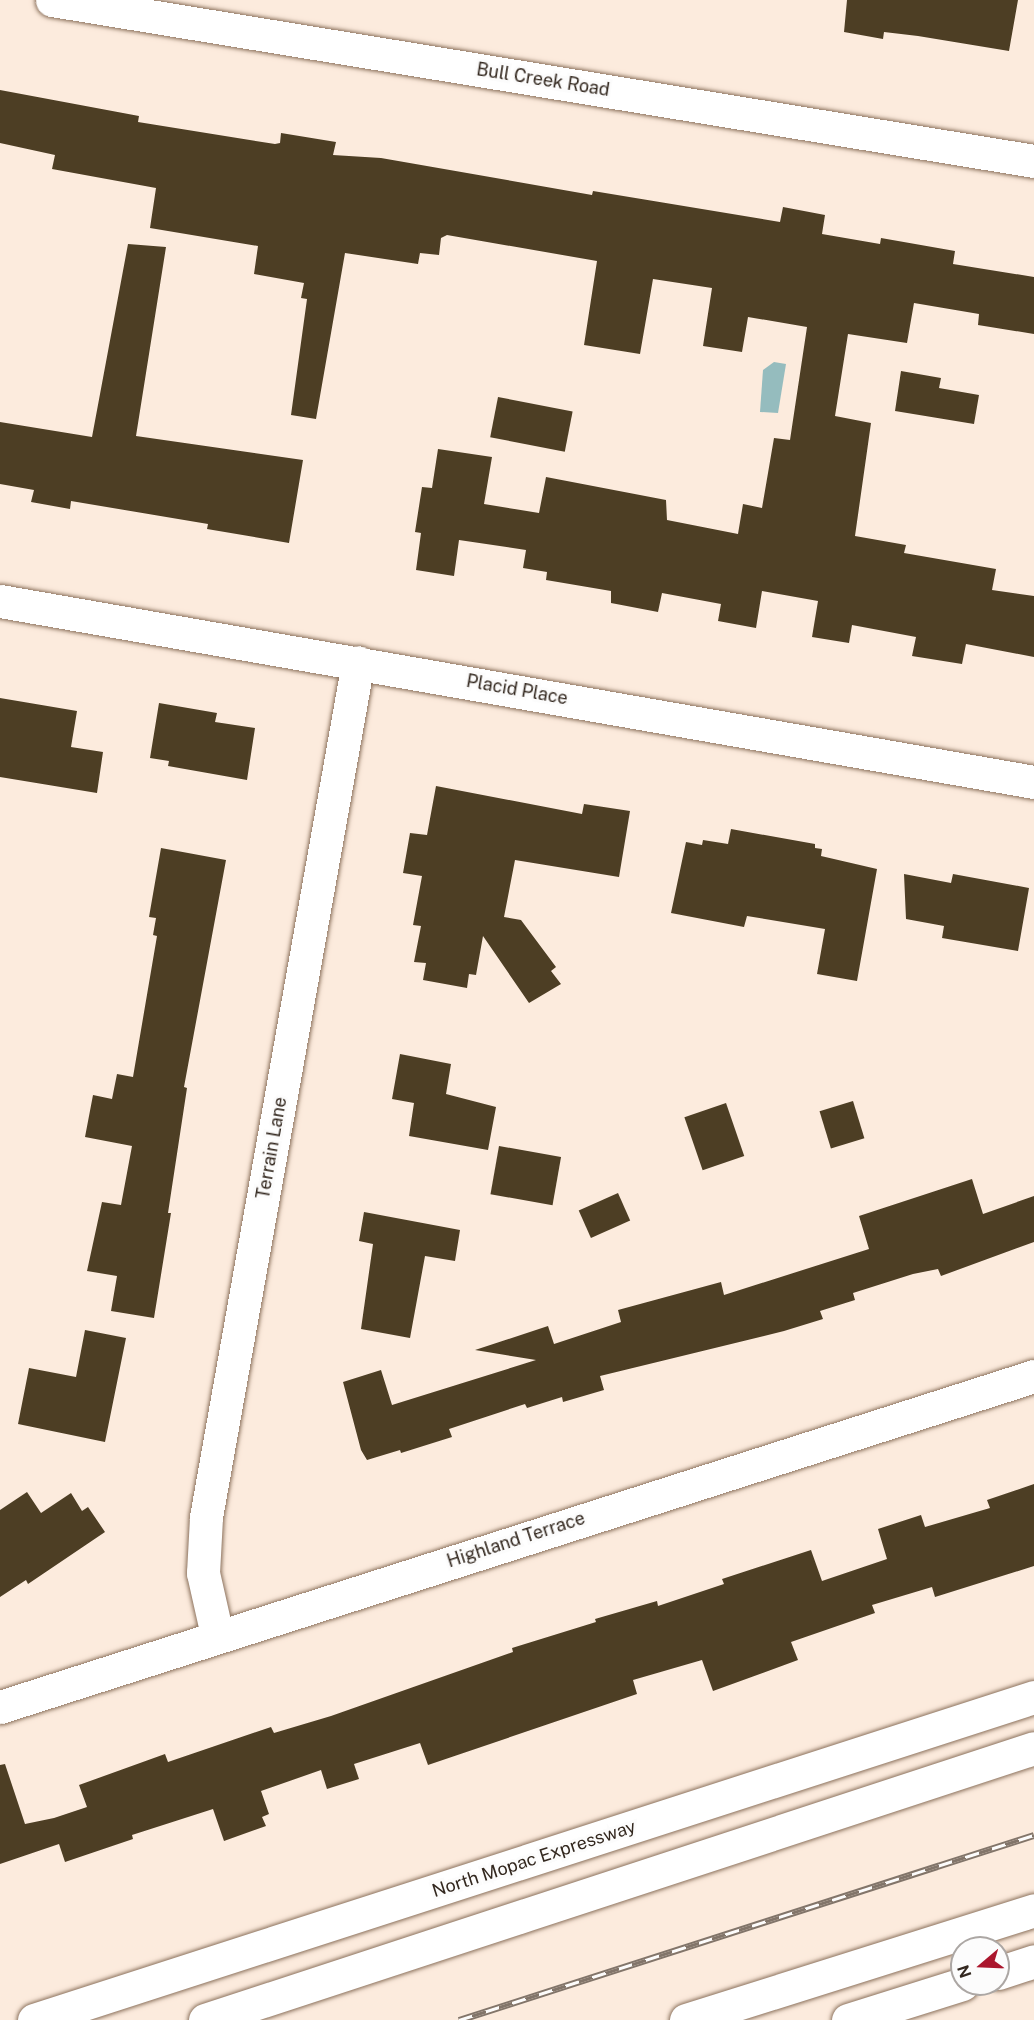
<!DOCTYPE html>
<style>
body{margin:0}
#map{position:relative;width:1034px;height:2020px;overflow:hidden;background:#fcebdd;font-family:"Public Sans",sans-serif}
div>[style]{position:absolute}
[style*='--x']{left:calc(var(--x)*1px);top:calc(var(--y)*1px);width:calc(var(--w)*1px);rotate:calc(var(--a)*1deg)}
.water>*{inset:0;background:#95bcbe}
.building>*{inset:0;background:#4d3e24;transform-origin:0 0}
.roads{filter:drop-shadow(0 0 2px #8c725d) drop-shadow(0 0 2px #8c725d)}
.street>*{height:33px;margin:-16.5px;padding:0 16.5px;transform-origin:16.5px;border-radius:16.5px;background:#fff}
.secondary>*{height:33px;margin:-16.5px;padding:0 16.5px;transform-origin:16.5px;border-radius:16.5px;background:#fff}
.highway>*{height:33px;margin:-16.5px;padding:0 16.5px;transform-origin:16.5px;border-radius:16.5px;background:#fff}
.rail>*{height:7px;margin-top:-3.5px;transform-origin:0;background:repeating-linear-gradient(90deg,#fcfcfc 0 14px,#82756a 0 28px);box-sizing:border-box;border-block:2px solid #82756a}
span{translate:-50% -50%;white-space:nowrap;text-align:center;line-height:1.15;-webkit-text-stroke:6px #fcfcfc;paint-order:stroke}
.street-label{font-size:18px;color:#33281f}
.north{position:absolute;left:950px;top:1936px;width:60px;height:60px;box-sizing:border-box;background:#fcfcfc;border:2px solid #aca7a4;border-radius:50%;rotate:251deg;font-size:16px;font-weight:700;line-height:24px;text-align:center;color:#33281f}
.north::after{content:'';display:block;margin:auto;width:21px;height:27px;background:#ab162d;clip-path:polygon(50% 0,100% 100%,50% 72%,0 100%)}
</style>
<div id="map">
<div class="water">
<div style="clip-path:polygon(774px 362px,786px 364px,778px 413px,760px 412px,763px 370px)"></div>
</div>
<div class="building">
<div style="clip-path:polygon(847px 0,1018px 0,1009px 51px,918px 36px,884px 32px,883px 39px,844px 32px)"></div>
<div style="clip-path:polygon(0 90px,139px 116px,138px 122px,275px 144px,280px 143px,281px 133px,336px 142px,333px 155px,381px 158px,592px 195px,593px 191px,780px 222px,783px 207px,825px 215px,822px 234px,880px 244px,881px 238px,955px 251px,953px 264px,1034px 277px,1034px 334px,978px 325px,979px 314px,914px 303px,907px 343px,848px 334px,835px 416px,871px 423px,855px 536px,906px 545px,904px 553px,996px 569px,992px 590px,1034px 596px,1034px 657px,966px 644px,962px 664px,912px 656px,916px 637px,852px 625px,849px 643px,812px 637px,818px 601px,762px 591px,756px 628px,718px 621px,721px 604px,662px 593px,658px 612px,611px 603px,611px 591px,546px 580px,547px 572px,523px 568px,526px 550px,459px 540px,454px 576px,416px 570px,421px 533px,415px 532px,422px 487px,432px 488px,438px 449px,492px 457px,484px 504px,539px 513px,546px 477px,666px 500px,667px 520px,738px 534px,743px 504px,762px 508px,774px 438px,790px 440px,807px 327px,748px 317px,742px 352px,703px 346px,712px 288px,653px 279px,640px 354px,584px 345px,597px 261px,447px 235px,441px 238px,439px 255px,420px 253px,418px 264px,345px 253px,316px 419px,291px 415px,307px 299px,301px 298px,304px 283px,254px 274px,258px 246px,150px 228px,156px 188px,52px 169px,55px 155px,0 143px)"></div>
<div style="clip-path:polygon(128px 244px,166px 247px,136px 436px,303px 460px,289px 543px,207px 529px,208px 524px,71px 501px,70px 509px,31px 502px,34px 490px,0 484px,0 422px,92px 437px)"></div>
<div style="clip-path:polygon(901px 371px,941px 378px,939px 388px,979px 395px,974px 424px,895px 411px)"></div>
<div style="left:498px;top:397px;width:76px;height:41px;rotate:11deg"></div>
<div style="clip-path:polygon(0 698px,77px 711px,71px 747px,103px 752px,97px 793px,0 777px)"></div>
<div style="clip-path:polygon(159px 703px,217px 713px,215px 722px,255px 728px,247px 780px,168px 766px,169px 761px,150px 758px)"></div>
<div style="clip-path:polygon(436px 786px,582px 814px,584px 804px,630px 811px,619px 877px,515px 860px,504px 917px,521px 920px,556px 967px,551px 971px,561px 984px,529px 1003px,483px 936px,476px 975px,469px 974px,467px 988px,423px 980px,426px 963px,414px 962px,421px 926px,413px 925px,422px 876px,403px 873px,410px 833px,427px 835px)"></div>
<div style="clip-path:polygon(731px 829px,815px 844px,815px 848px,822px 849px,821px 856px,877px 869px,857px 981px,817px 974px,825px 929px,747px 916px,744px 927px,671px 913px,686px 842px,702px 845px,703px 840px,728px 844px)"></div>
<div style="clip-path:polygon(161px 848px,226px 860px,184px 1087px,187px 1088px,168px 1213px,171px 1213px,154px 1318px,111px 1311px,117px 1276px,87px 1271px,102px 1202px,121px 1205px,132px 1146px,85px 1137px,93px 1095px,112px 1099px,117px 1074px,133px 1077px,157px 936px,153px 935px,156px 918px,149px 917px)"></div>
<div style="clip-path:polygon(904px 874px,951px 883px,953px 874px,1029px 888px,1018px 951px,942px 938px,944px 926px,906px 919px)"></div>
<div style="clip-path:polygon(400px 1054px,451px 1064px,446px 1094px,496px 1107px,488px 1150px,409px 1136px,414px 1103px,392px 1099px)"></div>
<div style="left:853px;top:1101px;width:39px;height:35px;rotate:73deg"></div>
<div style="left:726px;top:1103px;width:56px;height:44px;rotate:71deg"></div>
<div style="left:499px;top:1146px;width:63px;height:49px;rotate:10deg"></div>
<div style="clip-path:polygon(972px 1179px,983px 1214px,1034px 1196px,1034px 1242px,941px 1276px,938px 1269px,913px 1274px,853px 1293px,855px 1300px,820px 1311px,823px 1319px,784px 1331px,600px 1376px,604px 1390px,563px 1402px,562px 1397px,527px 1408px,525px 1404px,449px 1429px,452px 1437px,401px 1453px,400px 1450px,367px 1460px,361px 1450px,343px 1382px,381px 1370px,392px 1405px,536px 1360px,475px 1350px,548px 1326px,554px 1344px,621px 1322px,618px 1310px,721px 1282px,724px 1295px,869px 1249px,859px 1216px)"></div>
<div style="left:618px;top:1193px;width:30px;height:43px;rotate:66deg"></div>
<div style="clip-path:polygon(364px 1212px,460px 1230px,455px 1261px,425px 1256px,410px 1338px,361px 1329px,373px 1244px,359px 1241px)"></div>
<div style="clip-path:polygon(85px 1330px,126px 1338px,105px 1442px,18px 1424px,29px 1368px,76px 1377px)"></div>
<div style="clip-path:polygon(1034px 1484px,1034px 1566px,935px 1597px,932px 1587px,872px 1605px,875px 1613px,791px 1642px,798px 1660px,713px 1691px,702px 1660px,633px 1680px,637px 1694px,428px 1765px,420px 1743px,354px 1764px,359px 1779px,327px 1789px,321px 1770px,261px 1791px,269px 1814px,262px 1817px,266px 1826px,224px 1841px,213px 1809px,132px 1835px,133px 1839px,65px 1862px,59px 1844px,0 1864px,0 1765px,5px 1764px,25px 1824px,54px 1818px,87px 1807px,79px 1785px,165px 1754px,168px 1762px,271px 1727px,274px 1733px,331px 1716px,513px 1652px,512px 1648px,596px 1622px,595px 1619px,657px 1601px,658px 1606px,724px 1584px,722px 1579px,811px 1550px,822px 1581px,887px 1559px,878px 1529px,921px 1515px,925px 1527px,990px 1508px,987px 1500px)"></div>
<div style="clip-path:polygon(27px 1492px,41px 1513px,71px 1493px,82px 1511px,88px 1507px,105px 1532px,28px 1584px,26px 1580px,0 1597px,0 1510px)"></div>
</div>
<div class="roads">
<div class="street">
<div style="--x:0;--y:601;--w:1050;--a:9.93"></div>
<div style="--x:217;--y:1635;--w:64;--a:-102.7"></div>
<div style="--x:203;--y:1573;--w:56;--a:-86.9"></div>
<div style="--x:206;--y:1517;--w:868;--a:-79.92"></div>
</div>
<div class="secondary">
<div style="--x:52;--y:0;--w:995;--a:9.31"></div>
<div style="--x:0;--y:1707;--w:1086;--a:-17.75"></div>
</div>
<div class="highway">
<div style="--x:998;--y:1973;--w:38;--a:-18"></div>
<div style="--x:34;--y:2020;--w:1051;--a:-17.9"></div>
<div style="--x:205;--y:2020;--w:872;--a:-18.16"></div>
<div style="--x:686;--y:2020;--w:365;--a:-17.5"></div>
<div style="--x:848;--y:2020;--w:120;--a:-17.5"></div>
</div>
</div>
<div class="rail">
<div style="--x:459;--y:2020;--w:604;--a:-17.84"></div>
</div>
<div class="street-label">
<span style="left:543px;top:80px;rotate:9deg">Bull Creek Road</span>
<span style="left:517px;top:690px;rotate:10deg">Placid Place</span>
<span style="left:272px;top:1148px;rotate:-80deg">Terrain Lane</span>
<span style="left:516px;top:1540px;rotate:-18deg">Highland Terrace</span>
<span style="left:534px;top:1859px;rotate:-18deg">North Mopac Expressway</span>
</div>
<div class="north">N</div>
</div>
